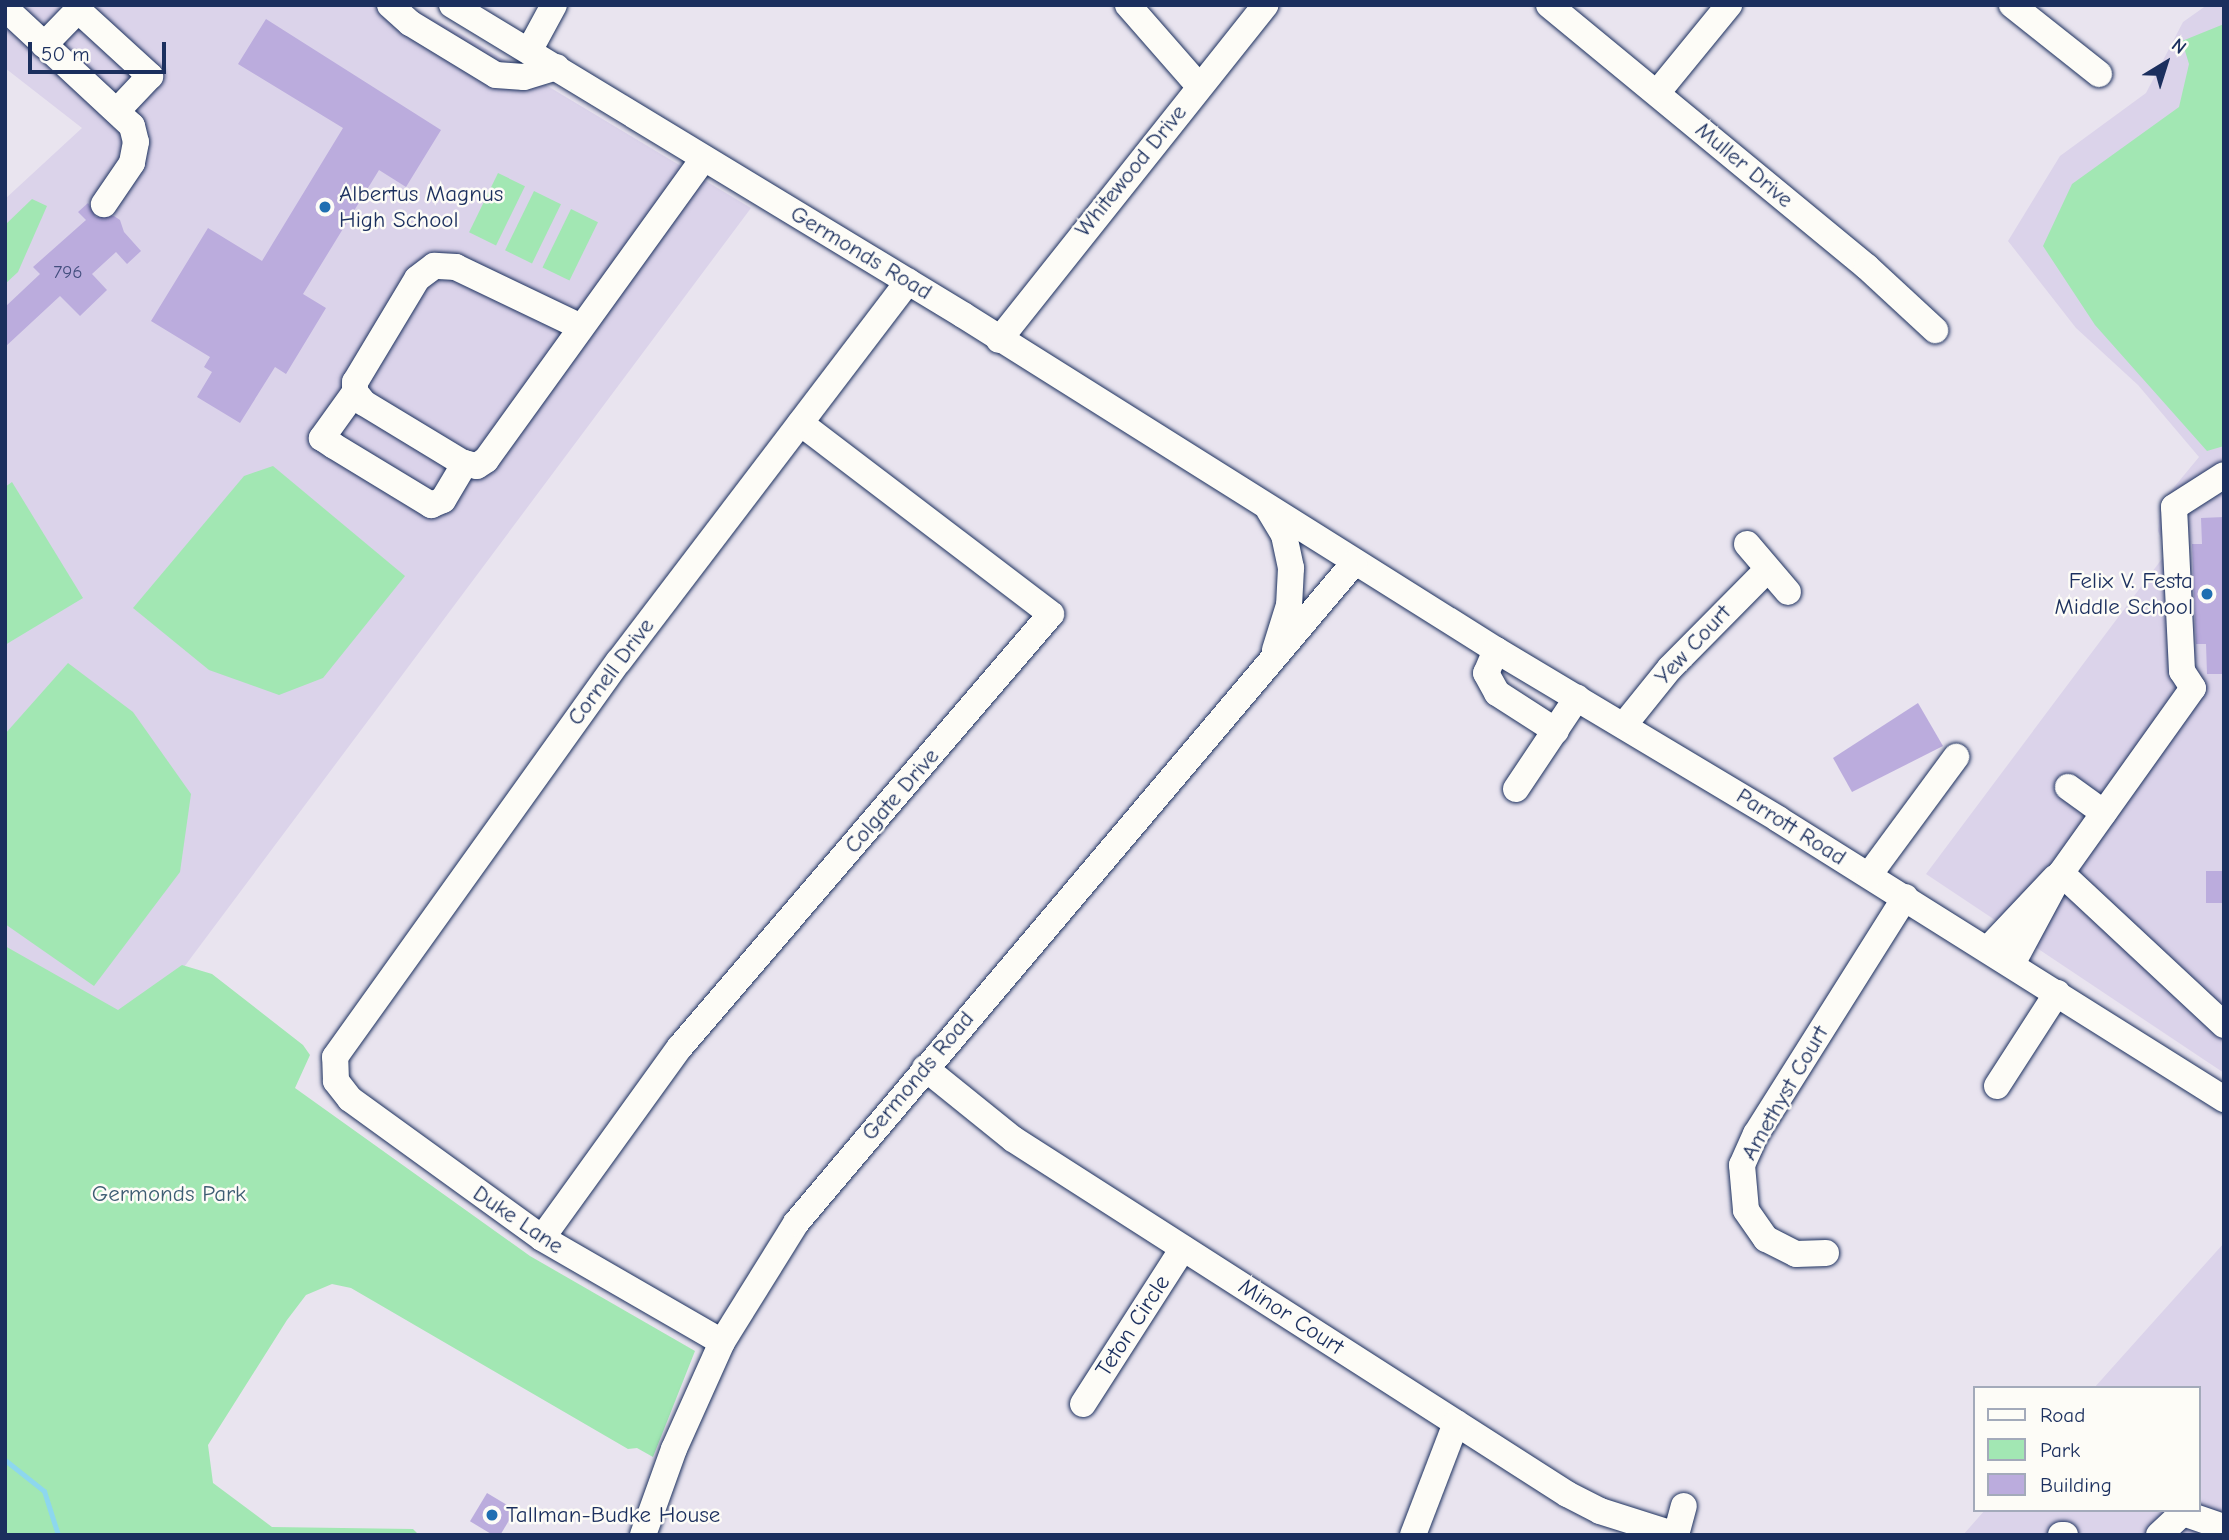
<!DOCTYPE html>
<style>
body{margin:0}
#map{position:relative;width:2229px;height:1540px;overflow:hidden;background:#e9e4ef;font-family:"Comic Neue",sans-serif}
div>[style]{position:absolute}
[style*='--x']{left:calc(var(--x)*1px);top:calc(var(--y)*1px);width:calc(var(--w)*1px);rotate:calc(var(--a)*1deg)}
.built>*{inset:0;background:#dbd3ea}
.green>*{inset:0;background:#a2e7b3;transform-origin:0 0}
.stream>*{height:5px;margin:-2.5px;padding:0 2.5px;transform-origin:2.5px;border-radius:2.5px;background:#8dd7ee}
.building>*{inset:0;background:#bbacdd;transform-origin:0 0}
.roads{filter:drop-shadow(0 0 2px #1b2f5e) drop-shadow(0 0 2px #1b2f5e)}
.minor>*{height:26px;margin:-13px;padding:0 13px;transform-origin:13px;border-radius:13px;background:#fdfcf7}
.dots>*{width:19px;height:19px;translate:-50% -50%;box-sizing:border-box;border:4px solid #fdfcf7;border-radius:50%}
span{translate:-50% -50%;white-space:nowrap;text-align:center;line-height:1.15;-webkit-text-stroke:5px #fdfcf7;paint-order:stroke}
.number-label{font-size:19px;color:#434e7e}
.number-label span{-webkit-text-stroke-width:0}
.street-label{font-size:23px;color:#1b2f5e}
.poi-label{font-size:23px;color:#1b2f5e}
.left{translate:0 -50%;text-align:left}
.right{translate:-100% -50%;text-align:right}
.park-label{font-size:23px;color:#3d5d73}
.frame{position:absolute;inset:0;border:7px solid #1b2f5e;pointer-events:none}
.legend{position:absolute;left:1973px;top:1386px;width:228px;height:126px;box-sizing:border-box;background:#fdfcf7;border:2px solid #a3aaba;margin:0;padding:9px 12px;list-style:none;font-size:21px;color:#1b2f5e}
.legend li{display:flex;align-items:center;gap:14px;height:35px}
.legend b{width:35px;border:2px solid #a3aaba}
.north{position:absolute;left:2131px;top:28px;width:70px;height:70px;-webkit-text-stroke:5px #fdfcf7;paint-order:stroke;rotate:38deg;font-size:19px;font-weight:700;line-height:28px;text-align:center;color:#1b2f5e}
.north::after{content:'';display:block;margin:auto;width:24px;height:32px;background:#1b2f5e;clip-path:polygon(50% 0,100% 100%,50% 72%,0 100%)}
.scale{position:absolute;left:28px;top:42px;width:138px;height:32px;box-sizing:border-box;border:4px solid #1b2f5e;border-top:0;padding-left:9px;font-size:21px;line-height:24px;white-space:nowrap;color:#1b2f5e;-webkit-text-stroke:5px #fdfcf7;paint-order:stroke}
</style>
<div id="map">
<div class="built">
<div style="clip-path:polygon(5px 5px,404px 5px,456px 31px,751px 208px,134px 1034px,5px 957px,5px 199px,82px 128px,5px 68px)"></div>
<div style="clip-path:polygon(2207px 5px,2224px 5px,2224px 1073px,1926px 874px,2167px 552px,2158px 531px,2161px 503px,2199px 457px,2138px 385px,2076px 328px,2008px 241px,2060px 156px,2146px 93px,2183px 22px)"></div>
<div style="clip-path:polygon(2224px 1243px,2224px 1535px,1963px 1535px,1985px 1510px,2199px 1510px,2199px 1388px,2094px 1388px)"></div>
</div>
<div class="green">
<div style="clip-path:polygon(2224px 24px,2224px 446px,2207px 451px,2095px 325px,2043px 246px,2072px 184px,2179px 107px,2189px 64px,2182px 41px)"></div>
<div style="left:498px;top:173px;width:30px;height:66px;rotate:26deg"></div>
<div style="left:534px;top:191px;width:30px;height:66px;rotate:26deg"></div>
<div style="clip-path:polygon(32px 199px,47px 206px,18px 272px,5px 284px,5px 225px)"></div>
<div style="left:571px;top:209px;width:30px;height:65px;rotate:26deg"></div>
<div style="clip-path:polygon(273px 466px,405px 576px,323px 678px,279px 695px,209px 670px,133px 608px,244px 476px)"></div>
<div style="clip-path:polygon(12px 482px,83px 598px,5px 645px,5px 487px)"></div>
<div style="clip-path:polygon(68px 663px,133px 712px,191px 794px,180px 872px,94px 986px,5px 924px,5px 734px)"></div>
<div style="clip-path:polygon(5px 946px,118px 1010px,182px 965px,212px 974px,303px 1045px,310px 1055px,295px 1088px,530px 1256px,695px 1351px,653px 1457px,637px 1448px,628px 1449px,351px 1288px,332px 1284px,306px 1295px,287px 1320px,208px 1445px,213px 1483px,272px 1527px,413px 1529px,419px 1535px,5px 1535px)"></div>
</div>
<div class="stream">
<div style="--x:5;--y:1460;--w:50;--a:38.5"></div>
<div style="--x:44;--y:1491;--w:46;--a:72.3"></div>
</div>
<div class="building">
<div style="clip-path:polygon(266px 19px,441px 130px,406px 187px,379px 170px,303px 294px,326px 308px,286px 374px,275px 367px,240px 423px,197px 397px,212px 372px,204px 367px,210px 357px,151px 321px,208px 228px,262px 261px,343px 128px,238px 64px)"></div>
<div style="clip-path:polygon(88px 203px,96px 217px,114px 216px,120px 220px,124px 232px,141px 251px,127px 264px,116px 252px,92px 274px,107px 290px,80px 316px,60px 296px,5px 347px,5px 307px,40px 274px,33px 267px,86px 220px,78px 212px)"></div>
<div style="clip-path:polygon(2224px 517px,2224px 674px,2207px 674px,2206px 644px,2196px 644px,2192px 544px,2202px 544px,2201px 518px)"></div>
<div style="clip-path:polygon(1918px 703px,1943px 746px,1852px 792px,1833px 758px)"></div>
<div style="left:2206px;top:871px;width:18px;height:32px"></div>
<div style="left:487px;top:1493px;width:33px;height:33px;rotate:31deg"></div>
</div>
<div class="roads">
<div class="minor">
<div style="--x:390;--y:5;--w:27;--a:42"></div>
<div style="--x:410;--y:23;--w:100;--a:31.2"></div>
<div style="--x:496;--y:75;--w:28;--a:4"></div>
<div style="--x:524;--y:77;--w:34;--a:-17"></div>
<div style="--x:452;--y:5;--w:598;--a:31.24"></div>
<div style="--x:963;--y:315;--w:630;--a:32.15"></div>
<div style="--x:1496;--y:650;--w:329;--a:30.9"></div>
<div style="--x:1778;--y:819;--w:527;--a:32.12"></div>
<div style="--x:1128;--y:5;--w:108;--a:48.8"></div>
<div style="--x:1549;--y:5;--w:412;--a:39.5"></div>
<div style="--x:1867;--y:267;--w:93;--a:42.8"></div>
<div style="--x:2012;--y:5;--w:111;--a:38.4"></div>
<div style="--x:5;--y:8;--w:173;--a:42.9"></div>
<div style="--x:132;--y:126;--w:16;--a:76"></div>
<div style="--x:136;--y:142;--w:21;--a:101"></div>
<div style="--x:132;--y:163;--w:50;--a:124.3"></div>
<div style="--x:44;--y:45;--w:49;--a:-45.8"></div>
<div style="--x:78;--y:10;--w:98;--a:42.5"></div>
<div style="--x:150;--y:76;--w:47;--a:133.3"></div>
<div style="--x:529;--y:51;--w:52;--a:-61.5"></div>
<div style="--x:1657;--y:93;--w:114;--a:-50.7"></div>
<div style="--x:581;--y:327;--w:139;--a:-154.4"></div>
<div style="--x:456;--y:267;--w:22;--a:-177"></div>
<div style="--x:434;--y:266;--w:21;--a:143"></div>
<div style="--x:417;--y:279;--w:120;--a:121"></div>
<div style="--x:355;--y:382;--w:10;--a:90"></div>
<div style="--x:355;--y:392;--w:14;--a:51"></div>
<div style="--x:364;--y:403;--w:116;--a:31.2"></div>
<div style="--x:463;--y:463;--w:14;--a:12"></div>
<div style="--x:477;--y:466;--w:11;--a:-34"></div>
<div style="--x:486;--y:460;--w:372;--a:-54.2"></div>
<div style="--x:999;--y:340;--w:428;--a:-51.5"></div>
<div style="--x:355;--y:392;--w:57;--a:125.7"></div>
<div style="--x:322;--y:438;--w:14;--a:34"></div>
<div style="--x:334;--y:446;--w:114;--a:31.3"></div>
<div style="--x:431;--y:505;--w:13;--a:-23"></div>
<div style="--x:443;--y:500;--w:43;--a:-59.3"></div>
<div style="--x:1269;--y:510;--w:29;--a:59"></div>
<div style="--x:1284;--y:535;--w:34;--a:78"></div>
<div style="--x:1291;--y:568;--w:37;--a:93"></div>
<div style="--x:1289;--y:605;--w:47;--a:107.3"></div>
<div style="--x:1747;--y:544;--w:63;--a:49.5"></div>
<div style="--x:1496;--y:650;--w:25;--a:113"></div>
<div style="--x:1486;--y:673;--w:23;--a:61"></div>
<div style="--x:1497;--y:693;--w:70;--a:32.8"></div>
<div style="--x:1624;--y:725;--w:73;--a:-51.1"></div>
<div style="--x:1670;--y:668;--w:139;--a:-45.3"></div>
<div style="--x:2068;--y:787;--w:44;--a:35.8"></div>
<div style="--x:1516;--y:789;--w:110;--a:-56.2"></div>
<div style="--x:2061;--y:873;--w:223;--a:43"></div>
<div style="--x:1869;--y:875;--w:147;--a:-53.6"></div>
<div style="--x:1988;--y:949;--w:98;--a:-46.7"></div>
<div style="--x:2012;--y:964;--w:103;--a:-61.7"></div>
<div style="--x:2061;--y:873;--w:227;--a:-54.5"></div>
<div style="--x:2193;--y:688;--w:20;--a:-123"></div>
<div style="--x:2182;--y:671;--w:164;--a:-92.8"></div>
<div style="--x:2174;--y:507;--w:59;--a:-32.6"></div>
<div style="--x:925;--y:1068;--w:113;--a:38.9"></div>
<div style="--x:1013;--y:1139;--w:658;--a:32.65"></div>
<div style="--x:1567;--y:1494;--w:37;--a:27"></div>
<div style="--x:1600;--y:1511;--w:80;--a:17.5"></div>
<div style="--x:1997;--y:1086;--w:111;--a:-57.2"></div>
<div style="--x:542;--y:1238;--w:236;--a:-54.2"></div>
<div style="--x:680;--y:1047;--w:570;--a:-49.41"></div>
<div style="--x:1051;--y:614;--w:315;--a:-142.7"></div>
<div style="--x:1826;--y:1253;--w:30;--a:178"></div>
<div style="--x:1796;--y:1254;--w:34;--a:-153"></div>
<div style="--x:1766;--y:1239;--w:35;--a:-125"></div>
<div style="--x:1746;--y:1210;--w:45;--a:-95.1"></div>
<div style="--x:1742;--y:1165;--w:34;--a:-66"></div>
<div style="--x:1756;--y:1134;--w:280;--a:-57.8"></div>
<div style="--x:722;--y:1342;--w:208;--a:-150"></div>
<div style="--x:542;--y:1238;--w:237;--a:-144.1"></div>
<div style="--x:350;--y:1099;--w:23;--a:-128"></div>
<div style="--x:336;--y:1081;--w:24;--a:-92"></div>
<div style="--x:335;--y:1057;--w:487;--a:-54.4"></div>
<div style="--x:619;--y:661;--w:477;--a:-52.7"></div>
<div style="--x:1083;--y:1404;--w:185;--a:-57.3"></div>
<div style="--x:643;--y:1535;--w:91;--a:-70.2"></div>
<div style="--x:674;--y:1449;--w:117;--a:-65.8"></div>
<div style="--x:722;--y:1342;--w:140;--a:-58.1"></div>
<div style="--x:796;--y:1223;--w:864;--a:-49.79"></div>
<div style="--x:1413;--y:1535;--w:120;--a:-69"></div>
<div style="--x:1676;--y:1535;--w:30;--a:-75"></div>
<div style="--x:2061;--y:1535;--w:4;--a:0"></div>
<div style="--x:2159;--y:1535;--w:33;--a:-43"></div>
<div style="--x:2183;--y:1513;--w:43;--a:18.9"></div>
</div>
</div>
<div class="dots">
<div style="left:325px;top:207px;background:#1f6fb2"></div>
<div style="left:2207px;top:594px;background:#1f6fb2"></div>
<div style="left:492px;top:1515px;background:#1f6fb2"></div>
</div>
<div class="number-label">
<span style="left:68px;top:273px">796</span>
</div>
<div class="street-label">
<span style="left:1744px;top:165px;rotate:40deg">Muller Drive</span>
<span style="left:1131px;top:171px;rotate:-51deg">Whitewood Drive</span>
<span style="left:861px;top:253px;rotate:31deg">Germonds Road</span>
<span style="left:1693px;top:645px;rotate:-47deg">Yew Court</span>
<span style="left:611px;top:672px;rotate:-53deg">Cornell Drive</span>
<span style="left:892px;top:801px;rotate:-49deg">Colgate Drive</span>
<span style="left:1791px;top:827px;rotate:32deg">Parrott Road</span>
<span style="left:918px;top:1076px;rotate:-50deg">Germonds Road</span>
<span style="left:1785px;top:1093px;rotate:-60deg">Amethyst Court</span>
<span style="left:518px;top:1220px;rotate:34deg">Duke Lane</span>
<span style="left:1291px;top:1317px;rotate:33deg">Minor Court</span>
<span style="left:1133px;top:1326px;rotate:-57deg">Teton Circle</span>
</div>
<div class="poi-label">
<span class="left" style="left:339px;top:207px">Albertus Magnus<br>High School</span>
<span class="right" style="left:2193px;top:594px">Felix V. Festa<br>Middle School</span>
<span class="left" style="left:506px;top:1515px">Tallman-Budke House</span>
</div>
<div class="park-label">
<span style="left:169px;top:1194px">Germonds Park</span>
</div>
<div class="frame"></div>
<ul class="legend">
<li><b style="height:9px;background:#fdfcf7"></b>Road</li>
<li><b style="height:19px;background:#a2e7b3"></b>Park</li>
<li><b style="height:19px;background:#bbacdd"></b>Building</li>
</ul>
<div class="north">N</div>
<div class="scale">50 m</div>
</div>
